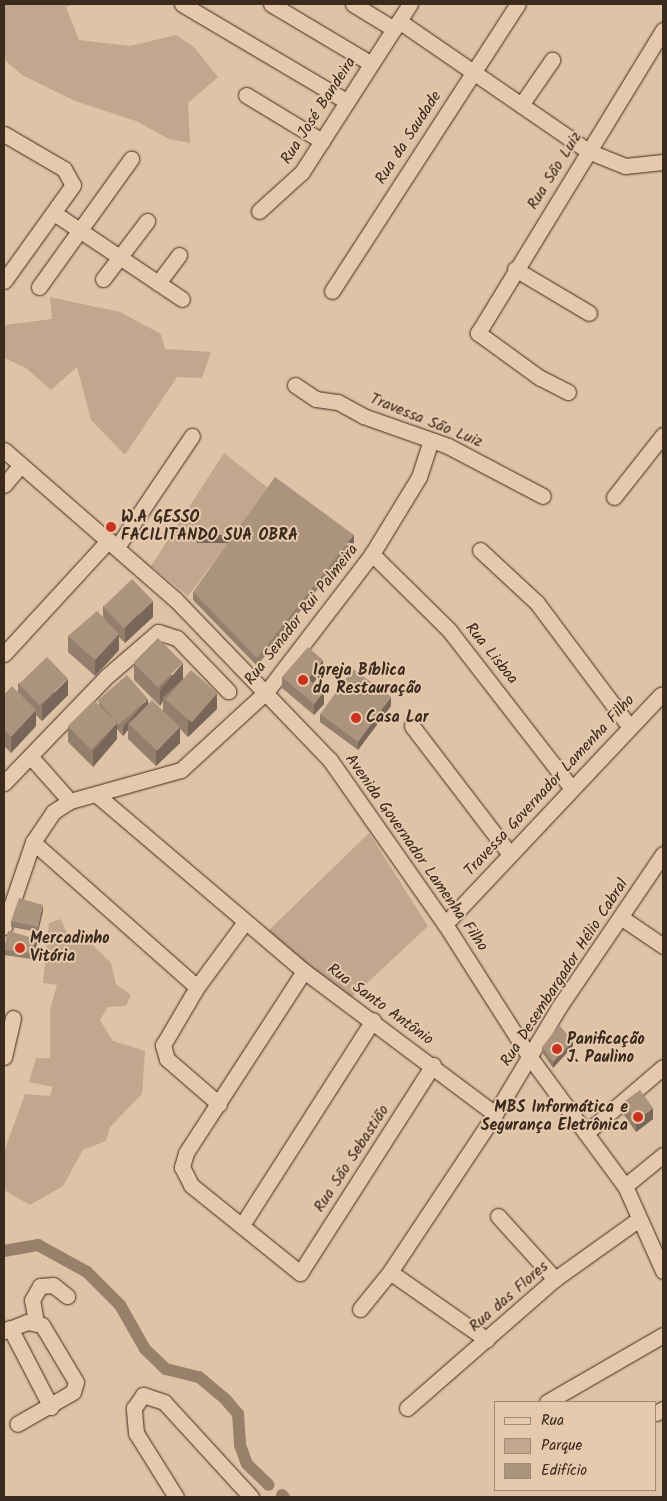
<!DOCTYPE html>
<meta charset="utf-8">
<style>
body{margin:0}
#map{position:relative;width:667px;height:1501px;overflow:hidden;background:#dfc3a6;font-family:Kalam,sans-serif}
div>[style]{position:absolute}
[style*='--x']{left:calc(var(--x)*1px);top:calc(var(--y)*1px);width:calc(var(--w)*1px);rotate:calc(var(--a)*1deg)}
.green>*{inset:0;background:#c1a78d}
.canal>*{height:12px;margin:-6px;padding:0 6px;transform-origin:6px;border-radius:6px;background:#98806a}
.roads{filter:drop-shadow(0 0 1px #3b2a1e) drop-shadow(0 0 1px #3b2a1e)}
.minor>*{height:15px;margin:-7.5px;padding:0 7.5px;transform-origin:7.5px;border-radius:7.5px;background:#e6c9ac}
.wall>*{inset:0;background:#947e6c}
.shaded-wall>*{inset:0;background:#786758;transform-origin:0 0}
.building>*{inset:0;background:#ac937d;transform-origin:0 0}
.dots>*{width:14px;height:14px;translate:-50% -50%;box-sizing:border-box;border:2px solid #e6c9ac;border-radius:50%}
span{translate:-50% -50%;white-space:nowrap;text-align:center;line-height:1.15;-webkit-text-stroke:4px #e6c9ac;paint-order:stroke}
.street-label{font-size:16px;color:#3b2a1e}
.poi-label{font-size:16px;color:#3b2a1e;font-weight:700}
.left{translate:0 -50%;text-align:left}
.right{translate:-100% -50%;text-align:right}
.frame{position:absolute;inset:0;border:5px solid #3b2a1e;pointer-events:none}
.legend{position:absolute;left:494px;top:1401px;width:162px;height:90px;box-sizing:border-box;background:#e6c9ac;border:1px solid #a28973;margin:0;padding:6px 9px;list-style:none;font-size:15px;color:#3b2a1e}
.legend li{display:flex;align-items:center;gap:10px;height:25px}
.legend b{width:25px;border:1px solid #a28973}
</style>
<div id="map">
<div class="green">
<div style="clip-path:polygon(4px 4px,73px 4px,66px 7px,79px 40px,130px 46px,176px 35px,194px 47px,218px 77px,188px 103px,190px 143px,169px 139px,136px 121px,75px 101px,22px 75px,4px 59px)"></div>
<div style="clip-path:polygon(50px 297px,120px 312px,161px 334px,165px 349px,211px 352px,202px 378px,177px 377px,125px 455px,91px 420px,77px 367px,51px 390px,26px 368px,4px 358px,4px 325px,52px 319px)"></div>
<div style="clip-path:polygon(224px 453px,269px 489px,188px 596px,151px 566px)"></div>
<div style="clip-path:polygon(369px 833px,428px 926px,349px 1000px,265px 934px)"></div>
<div style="clip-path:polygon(61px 919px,68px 936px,83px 935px,111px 963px,116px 984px,131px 995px,126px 1006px,108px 1007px,100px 1020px,113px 1041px,145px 1051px,142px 1094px,110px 1127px,106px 1141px,83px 1150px,63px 1186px,30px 1205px,4px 1190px,4px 1152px,25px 1094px,50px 1096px,53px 1087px,29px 1082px,36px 1058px,50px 1058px,50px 1009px,57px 985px,43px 983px,49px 923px)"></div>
</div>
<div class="canal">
<div style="--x:4;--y:1251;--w:35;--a:-10"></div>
<div style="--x:38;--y:1245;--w:56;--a:28.9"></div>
<div style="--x:87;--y:1272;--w:47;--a:45"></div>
<div style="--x:120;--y:1305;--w:51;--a:60.4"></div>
<div style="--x:145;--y:1349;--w:29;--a:44"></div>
<div style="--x:166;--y:1369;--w:34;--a:14"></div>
<div style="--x:199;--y:1377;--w:35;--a:40"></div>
<div style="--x:226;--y:1400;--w:18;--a:49"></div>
<div style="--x:238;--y:1414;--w:31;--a:86"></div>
<div style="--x:240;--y:1445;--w:20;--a:70"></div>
<div style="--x:247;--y:1464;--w:30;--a:44"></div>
<div style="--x:282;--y:1495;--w:3;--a:45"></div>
</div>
<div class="roads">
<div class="minor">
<div style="--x:182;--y:4;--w:191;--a:30.6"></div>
<div style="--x:271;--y:4;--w:115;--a:30.8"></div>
<div style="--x:353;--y:4;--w:48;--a:31.4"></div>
<div style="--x:399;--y:21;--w:229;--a:34.5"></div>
<div style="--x:588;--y:151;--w:40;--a:22"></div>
<div style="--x:625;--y:166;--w:38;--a:-6"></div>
<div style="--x:246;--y:95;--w:89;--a:31.2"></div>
<div style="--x:521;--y:105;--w:55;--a:-55.4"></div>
<div style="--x:4;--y:134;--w:69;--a:30.3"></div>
<div style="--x:64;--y:169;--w:18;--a:61"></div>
<div style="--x:73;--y:185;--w:118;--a:125.7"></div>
<div style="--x:259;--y:211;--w:58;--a:-42.2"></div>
<div style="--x:302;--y:172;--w:200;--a:-57.3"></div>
<div style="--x:54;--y:213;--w:154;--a:33.9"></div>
<div style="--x:515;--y:269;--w:86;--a:30.7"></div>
<div style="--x:103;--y:279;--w:73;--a:-52.8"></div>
<div style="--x:158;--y:283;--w:35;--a:-53"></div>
<div style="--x:39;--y:287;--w:158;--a:-54.3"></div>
<div style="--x:332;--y:291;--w:342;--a:-57.1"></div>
<div style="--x:295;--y:385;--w:25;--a:34"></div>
<div style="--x:316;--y:399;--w:22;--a:8"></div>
<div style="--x:338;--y:402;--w:29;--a:29"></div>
<div style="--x:363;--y:416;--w:90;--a:19.4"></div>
<div style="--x:448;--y:446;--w:107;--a:27.8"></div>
<div style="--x:568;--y:392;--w:31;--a:-153"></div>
<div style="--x:540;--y:378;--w:77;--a:-144"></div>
<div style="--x:478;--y:333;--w:355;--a:-58.6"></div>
<div style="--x:4;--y:450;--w:227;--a:41.1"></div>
<div style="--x:175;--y:599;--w:223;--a:46.1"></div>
<div style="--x:330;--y:760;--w:200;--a:55"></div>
<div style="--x:445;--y:924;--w:156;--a:57.5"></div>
<div style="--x:529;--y:1056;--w:162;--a:53.6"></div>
<div style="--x:625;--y:1186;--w:93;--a:65.9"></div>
<div style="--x:4;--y:485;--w:26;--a:-50"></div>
<div style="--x:614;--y:497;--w:79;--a:-51.7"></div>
<div style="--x:117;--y:547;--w:134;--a:-56"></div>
<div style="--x:480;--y:550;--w:78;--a:42.9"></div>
<div style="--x:537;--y:603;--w:154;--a:53.2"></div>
<div style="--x:372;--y:554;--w:108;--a:44.6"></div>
<div style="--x:449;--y:630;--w:199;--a:52.2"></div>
<div style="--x:4;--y:654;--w:155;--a:-47.4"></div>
<div style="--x:412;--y:726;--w:160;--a:52.6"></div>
<div style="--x:30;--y:756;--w:60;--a:48.4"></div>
<div style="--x:4;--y:783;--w:149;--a:-46.1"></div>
<div style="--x:107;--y:676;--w:67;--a:-40.8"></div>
<div style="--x:158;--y:632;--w:20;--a:18"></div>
<div style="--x:177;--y:638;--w:74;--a:46.1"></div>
<div style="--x:97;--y:795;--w:272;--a:40.4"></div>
<div style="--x:304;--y:971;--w:239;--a:36.8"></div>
<div style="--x:33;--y:842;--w:219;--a:41.5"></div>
<div style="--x:622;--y:918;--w:50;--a:34.3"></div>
<div style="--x:445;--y:924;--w:315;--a:-46.7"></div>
<div style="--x:4;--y:927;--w:90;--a:-71.2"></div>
<div style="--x:33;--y:842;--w:36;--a:-56"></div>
<div style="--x:53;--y:812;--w:20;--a:-33"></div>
<div style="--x:70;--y:801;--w:115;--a:-15.6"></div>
<div style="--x:181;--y:770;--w:117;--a:-42.6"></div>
<div style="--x:267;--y:691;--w:173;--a:-52.5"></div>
<div style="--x:372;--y:554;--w:90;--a:-58.6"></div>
<div style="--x:419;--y:477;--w:39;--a:-72"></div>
<div style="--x:304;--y:971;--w:217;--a:123"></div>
<div style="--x:186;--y:1153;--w:15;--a:106"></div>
<div style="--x:182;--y:1167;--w:20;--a:63"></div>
<div style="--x:191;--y:1185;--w:140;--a:38.9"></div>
<div style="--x:300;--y:1273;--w:247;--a:-57.4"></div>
<div style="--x:4;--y:1057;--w:40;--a:-77"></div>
<div style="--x:219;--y:1104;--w:69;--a:-139.1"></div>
<div style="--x:167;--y:1059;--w:15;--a:-106"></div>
<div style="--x:163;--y:1045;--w:67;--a:-59.6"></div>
<div style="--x:197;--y:987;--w:81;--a:-53.6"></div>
<div style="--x:586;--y:1133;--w:101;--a:-40.6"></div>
<div style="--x:625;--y:1186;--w:49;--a:-39.2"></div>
<div style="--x:498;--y:1216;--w:85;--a:47.9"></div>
<div style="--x:242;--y:1225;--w:243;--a:-57.4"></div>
<div style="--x:390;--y:1272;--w:118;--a:35"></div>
<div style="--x:360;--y:1309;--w:48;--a:-51"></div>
<div style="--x:390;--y:1272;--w:190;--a:-56.4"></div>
<div style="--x:495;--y:1114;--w:125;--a:-59.1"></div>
<div style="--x:559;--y:1007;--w:185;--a:-55.8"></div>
<div style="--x:36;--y:1322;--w:22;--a:-100"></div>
<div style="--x:32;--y:1300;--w:16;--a:-60"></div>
<div style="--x:40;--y:1286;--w:13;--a:-4"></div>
<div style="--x:53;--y:1285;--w:18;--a:38"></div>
<div style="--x:10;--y:1328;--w:89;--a:62.6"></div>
<div style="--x:4;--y:1331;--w:25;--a:-21"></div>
<div style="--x:27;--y:1322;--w:15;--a:11"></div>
<div style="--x:42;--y:1325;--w:66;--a:59.2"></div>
<div style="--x:76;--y:1382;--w:10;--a:107"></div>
<div style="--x:73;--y:1392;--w:64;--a:150.3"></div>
<div style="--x:547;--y:1402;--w:134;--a:-30"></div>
<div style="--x:407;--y:1408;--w:196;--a:-41.1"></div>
<div style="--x:555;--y:1279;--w:103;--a:-35.5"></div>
<div style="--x:656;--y:1413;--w:8;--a:-30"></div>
<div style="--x:176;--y:1497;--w:75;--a:-122"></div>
<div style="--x:136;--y:1433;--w:25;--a:-95"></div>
<div style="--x:134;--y:1408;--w:16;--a:-55"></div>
<div style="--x:143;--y:1395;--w:22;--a:18"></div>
<div style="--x:164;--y:1402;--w:129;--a:47.5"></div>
</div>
</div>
<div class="wall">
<div style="clip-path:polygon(354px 543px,257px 666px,193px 600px,193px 592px)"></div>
<div style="clip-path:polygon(103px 606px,153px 617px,125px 643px,119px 637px,119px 650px,95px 676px,68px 652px,68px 636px,103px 617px)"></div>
<div style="clip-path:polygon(134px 664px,183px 678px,217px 709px,188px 737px,180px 729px,180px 743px,156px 766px,128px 739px,128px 730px,123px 736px,117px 729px,117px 739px,93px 767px,68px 742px,68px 726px,99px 705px,99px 702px,148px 703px,163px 711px,163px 701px,160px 706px,134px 680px)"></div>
<div style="clip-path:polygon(323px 671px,313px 683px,324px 704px,314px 715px,282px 688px,282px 677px)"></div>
<div style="clip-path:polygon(18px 683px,68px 695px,42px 721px,36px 715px,36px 726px,11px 753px,4px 746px,4px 695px,18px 692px)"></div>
<div style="clip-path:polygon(391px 706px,358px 750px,320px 722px,320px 714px)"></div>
<div style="clip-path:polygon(43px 911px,38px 932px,11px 927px,11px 921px)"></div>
<div style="clip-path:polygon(37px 944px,31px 959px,4px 955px,4px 948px)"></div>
<div style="clip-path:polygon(573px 1046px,553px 1068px,542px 1052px,542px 1047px)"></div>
<div style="clip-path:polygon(624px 1104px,653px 1119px,636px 1132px,624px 1115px)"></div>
</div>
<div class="shaded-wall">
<div style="left:354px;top:535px;width:8px;height:157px;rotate:90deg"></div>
<div style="clip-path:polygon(153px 601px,153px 617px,125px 643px,125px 627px)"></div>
<div style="clip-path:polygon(119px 634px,119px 650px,95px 676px,95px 660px)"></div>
<div style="clip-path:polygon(323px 660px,323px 671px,308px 690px,308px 679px)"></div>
<div style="clip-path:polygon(183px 663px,183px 679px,163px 697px,163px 701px,160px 706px,160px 690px)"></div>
<div style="clip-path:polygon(68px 679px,68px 695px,42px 721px,42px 705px)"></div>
<div style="clip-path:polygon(324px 692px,324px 704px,314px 715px,314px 704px)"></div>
<div style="clip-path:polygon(217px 693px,217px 709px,188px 737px,188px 721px)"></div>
<div style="clip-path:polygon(391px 697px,391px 706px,358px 750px,358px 741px)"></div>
<div style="clip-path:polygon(148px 699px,148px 707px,128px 723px,128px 730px,123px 736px,123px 727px)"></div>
<div style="clip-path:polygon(36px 710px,36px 726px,11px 753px,11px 737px)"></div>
<div style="clip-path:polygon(117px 723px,117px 739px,93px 767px,93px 751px)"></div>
<div style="clip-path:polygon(180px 727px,180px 743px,156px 766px,156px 750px)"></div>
<div style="clip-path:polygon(43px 905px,43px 911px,38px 932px,38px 927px)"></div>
<div style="clip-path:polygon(37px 939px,37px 944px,31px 959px,31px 953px)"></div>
<div style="clip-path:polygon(573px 1041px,573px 1046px,553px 1068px,553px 1062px)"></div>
<div style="clip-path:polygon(653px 1108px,653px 1119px,636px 1132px,636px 1121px)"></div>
</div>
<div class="building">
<div style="clip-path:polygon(275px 477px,354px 535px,257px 658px,193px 592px)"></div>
<div style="left:132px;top:579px;width:30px;height:40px;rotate:46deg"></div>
<div style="clip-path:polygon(97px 611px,119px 634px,95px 660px,68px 636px)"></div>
<div style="left:158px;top:638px;width:35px;height:35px;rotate:45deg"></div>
<div style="clip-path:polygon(308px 647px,323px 660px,308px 679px,324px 692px,314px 704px,282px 677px)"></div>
<div style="left:47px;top:657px;width:30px;height:39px;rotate:46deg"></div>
<div style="left:353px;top:669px;width:47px;height:56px;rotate:36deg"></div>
<div style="left:191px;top:670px;width:35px;height:39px;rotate:41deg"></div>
<div style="left:127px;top:675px;width:32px;height:39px;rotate:49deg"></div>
<div style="clip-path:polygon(12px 686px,36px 710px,11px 737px,4px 730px,4px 695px)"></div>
<div style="left:94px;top:700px;width:33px;height:37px;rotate:45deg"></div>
<div style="left:152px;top:700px;width:39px;height:33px;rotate:44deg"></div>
<div style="clip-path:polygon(19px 898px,43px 905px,38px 927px,11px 921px)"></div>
<div style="clip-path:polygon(8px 931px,37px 939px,31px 953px,4px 950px)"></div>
<div style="clip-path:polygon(559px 1025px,573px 1041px,553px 1062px,542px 1047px)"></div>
<div style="left:640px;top:1090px;width:22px;height:21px;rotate:54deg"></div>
</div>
<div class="dots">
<div style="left:111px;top:527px;background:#c8321e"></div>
<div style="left:303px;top:680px;background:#c8321e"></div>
<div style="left:356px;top:718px;background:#c8321e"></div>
<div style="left:20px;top:948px;background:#c8321e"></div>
<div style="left:557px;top:1049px;background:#c8321e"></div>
<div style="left:638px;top:1117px;background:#c8321e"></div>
</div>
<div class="street-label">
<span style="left:319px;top:111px;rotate:-57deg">Rua José Bandeira</span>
<span style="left:409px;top:138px;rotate:-57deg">Rua da Saudade</span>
<span style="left:555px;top:171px;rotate:-58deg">Rua São Luiz</span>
<span style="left:426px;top:421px;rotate:22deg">Travessa São Luiz</span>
<span style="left:302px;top:615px;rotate:-52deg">Rua Senador Rui Palmeira</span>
<span style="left:491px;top:654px;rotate:51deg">Rua Lisboa</span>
<span style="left:550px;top:786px;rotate:-47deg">Travessa Governador Lamenha Filho</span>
<span style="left:416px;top:853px;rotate:55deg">Avenida Governador Lamenha Filho</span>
<span style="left:565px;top:973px;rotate:-57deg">Rua Desembargador Hélio Cabral</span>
<span style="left:380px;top:1005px;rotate:36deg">Rua Santo Antônio</span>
<span style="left:352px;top:1159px;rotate:-57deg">Rua São Sebastião</span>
<span style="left:509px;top:1297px;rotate:-41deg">Rua das Flores</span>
</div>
<div class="poi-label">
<span class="left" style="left:121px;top:527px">W.A GESSO<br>FACILITANDO SUA OBRA</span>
<span class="left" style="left:313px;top:680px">Igreja Bíblica<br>da Restauração</span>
<span class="left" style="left:366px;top:718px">Casa Lar</span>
<span class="left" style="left:30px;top:948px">Mercadinho<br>Vitória</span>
<span class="left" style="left:567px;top:1049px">Panificação<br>J. Paulino</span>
<span class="right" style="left:628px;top:1117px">MBS Informática e<br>Segurança Eletrônica</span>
</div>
<div class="frame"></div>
<ul class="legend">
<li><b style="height:6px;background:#e6c9ac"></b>Rua</li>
<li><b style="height:14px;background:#c1a78d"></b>Parque</li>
<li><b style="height:14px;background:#ac937d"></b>Edifício</li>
</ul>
</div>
